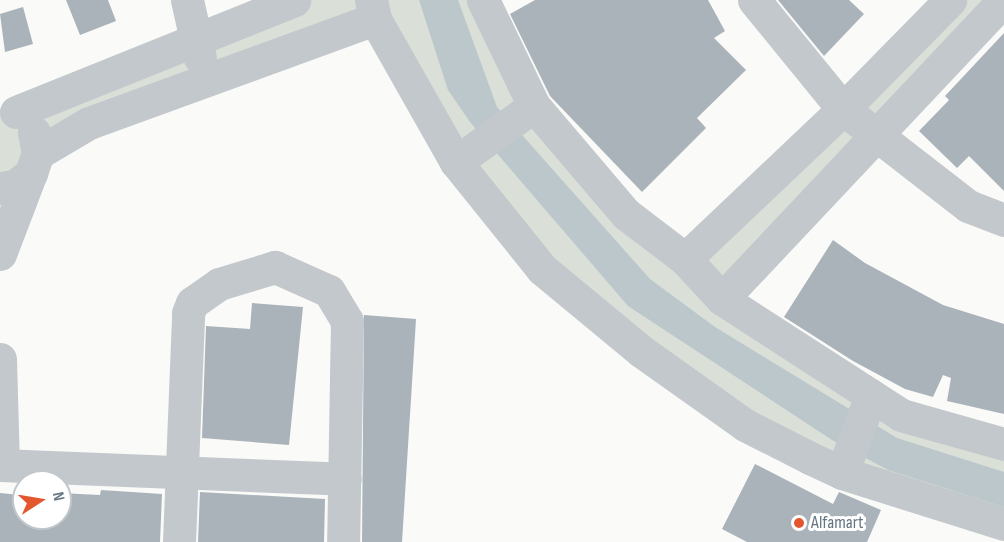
<!DOCTYPE html>
<style>
body{margin:0}
#map{position:relative;width:1004px;height:542px;overflow:hidden;background:#fafaf8;font-family:"Sofia Sans Condensed",sans-serif}
div>[style]{position:absolute}
[style*='--x']{left:calc(var(--x)*1px);top:calc(var(--y)*1px);width:calc(var(--w)*1px);rotate:calc(var(--a)*1deg)}
.green>*{inset:0;background:#dadfd7}
.water>*{inset:0;background:#bbc7cb}
.building>*{inset:0;background:#aab3b9}
.minor>*{height:33px;margin:-16.5px;padding:0 16.5px;transform-origin:16.5px;border-radius:16.5px;background:#c3c8cc}
.dots>*{width:16px;height:16px;translate:-50% -50%;box-sizing:border-box;border:3px solid #fff;border-radius:50%}
span{translate:-50% -50%;white-space:nowrap;text-align:center;line-height:1.15;-webkit-text-stroke:6px #fff;paint-order:stroke}
.poi-label{font-size:18px;color:#657683}
.left{translate:0 -50%;text-align:left}
.north{position:absolute;left:12px;top:470px;width:60px;height:60px;box-sizing:border-box;background:#fff;border:2px solid #c1c8cd;border-radius:50%;rotate:78deg;font-size:16px;font-weight:700;line-height:24px;text-align:center;color:#657683}
.north::after{content:'';display:block;margin:auto;width:21px;height:27px;background:#e4572e;clip-path:polygon(50% 0,100% 100%,50% 72%,0 100%)}
</style>
<div id="map">
<div class="green">
<div style="clip-path:polygon(295px 0,483px 0,534px 106px,685px 259px,950px 0,1004px 0,723px 299px,829px 365px,1004px 444px,1004px 524px,842px 473px,542px 269px,375px 19px,39px 153px,0 254px,0 109px)"></div>
</div>
<div class="water">
<div style="clip-path:polygon(419px 0,458px 0,497px 107px,650px 279px,715px 327px,897px 438px,1004px 472px,1004px 507px,888px 470px,832px 440px,628px 306px,470px 122px,448px 90px)"></div>
</div>
<div class="building">
<div style="clip-path:polygon(66px 0,108px 0,116px 21px,80px 35px)"></div>
<div style="clip-path:polygon(535px 0,708px 0,725px 31px,714px 38px,746px 70px,697px 118px,706px 128px,642px 192px,550px 96px,510px 14px)"></div>
<div style="clip-path:polygon(778px 0,849px 0,864px 14px,824px 56px)"></div>
<div style="clip-path:polygon(23px 7px,33px 44px,5px 52px,0 14px)"></div>
<div style="clip-path:polygon(1004px 33px,1004px 191px,969px 156px,957px 168px,919px 131px,949px 100px,945px 96px)"></div>
<div style="clip-path:polygon(833px 240px,865px 263px,943px 305px,1004px 324px,1004px 414px,947px 401px,951px 378px,943px 375px,933px 397px,905px 389px,853px 361px,784px 317px)"></div>
<div style="clip-path:polygon(252px 303px,303px 307px,289px 445px,202px 438px,206px 326px,250px 329px)"></div>
<div style="clip-path:polygon(364px 315px,416px 319px,402px 542px,362px 542px)"></div>
<div style="clip-path:polygon(755px 464px,833px 504px,839px 492px,881px 510px,867px 542px,747px 542px,722px 529px)"></div>
<div style="clip-path:polygon(20px 490px,24px 490px,24px 518px,60px 518px,60px 493px,100px 495px,101px 490px,162px 494px,160px 542px,0 542px,0 493px,20px 495px)"></div>
<div style="clip-path:polygon(200px 492px,325px 499px,324px 542px,198px 542px)"></div>
</div>
<div class="minor">
<div style="--x:187;--y:0;--w:59;--a:77.4"></div>
<div style="--x:371;--y:0;--w:19;--a:78"></div>
<div style="--x:375;--y:19;--w:164;--a:60.5"></div>
<div style="--x:456;--y:162;--w:137;--a:51.2"></div>
<div style="--x:542;--y:269;--w:129;--a:39.6"></div>
<div style="--x:641;--y:351;--w:128;--a:35.4"></div>
<div style="--x:745;--y:425;--w:73;--a:26.9"></div>
<div style="--x:810;--y:458;--w:35;--a:25"></div>
<div style="--x:842;--y:473;--w:170;--a:17.5"></div>
<div style="--x:483;--y:0;--w:118;--a:64.3"></div>
<div style="--x:534;--y:106;--w:142;--a:49.6"></div>
<div style="--x:626;--y:214;--w:74;--a:37.3"></div>
<div style="--x:685;--y:259;--w:54;--a:47.2"></div>
<div style="--x:722;--y:299;--w:213;--a:32.9"></div>
<div style="--x:901;--y:415;--w:107;--a:15.7"></div>
<div style="--x:754;--y:0;--w:141;--a:50.8"></div>
<div style="--x:843;--y:109;--w:158;--a:37.8"></div>
<div style="--x:968;--y:206;--w:39;--a:21"></div>
<div style="--x:16;--y:112;--w:300;--a:-21.9"></div>
<div style="--x:38;--y:153;--w:59;--a:-30.5"></div>
<div style="--x:89;--y:123;--w:304;--a:-20"></div>
<div style="--x:456;--y:162;--w:96;--a:-35.7"></div>
<div style="--x:0;--y:188;--w:15;--a:-8"></div>
<div style="--x:15;--y:186;--w:21;--a:-39"></div>
<div style="--x:31;--y:173;--w:21;--a:-71"></div>
<div style="--x:38;--y:153;--w:21;--a:-101"></div>
<div style="--x:0;--y:254;--w:87;--a:-69.1"></div>
<div style="--x:685;--y:259;--w:218;--a:-43.5"></div>
<div style="--x:843;--y:109;--w:153;--a:-45.5"></div>
<div style="--x:722;--y:299;--w:411;--a:-46.7"></div>
<div style="--x:0;--y:359;--w:106;--a:88.4"></div>
<div style="--x:0;--y:465;--w:345;--a:2.3"></div>
<div style="--x:842;--y:473;--w:83;--a:-69.6"></div>
<div style="--x:179;--y:542;--w:229;--a:-87.7"></div>
<div style="--x:188;--y:313;--w:11;--a:-68"></div>
<div style="--x:192;--y:303;--w:33;--a:-35"></div>
<div style="--x:219;--y:284;--w:59;--a:-16.9"></div>
<div style="--x:275;--y:267;--w:59;--a:24"></div>
<div style="--x:329;--y:291;--w:35;--a:59"></div>
<div style="--x:347;--y:321;--w:221;--a:91"></div>
</div>
<div class="dots">
<div style="left:799px;top:523px;background:#e4572e"></div>
</div>
<div class="poi-label">
<span class="left" style="left:811px;top:523px">Alfamart</span>
</div>
<div class="north">N</div>
</div>
